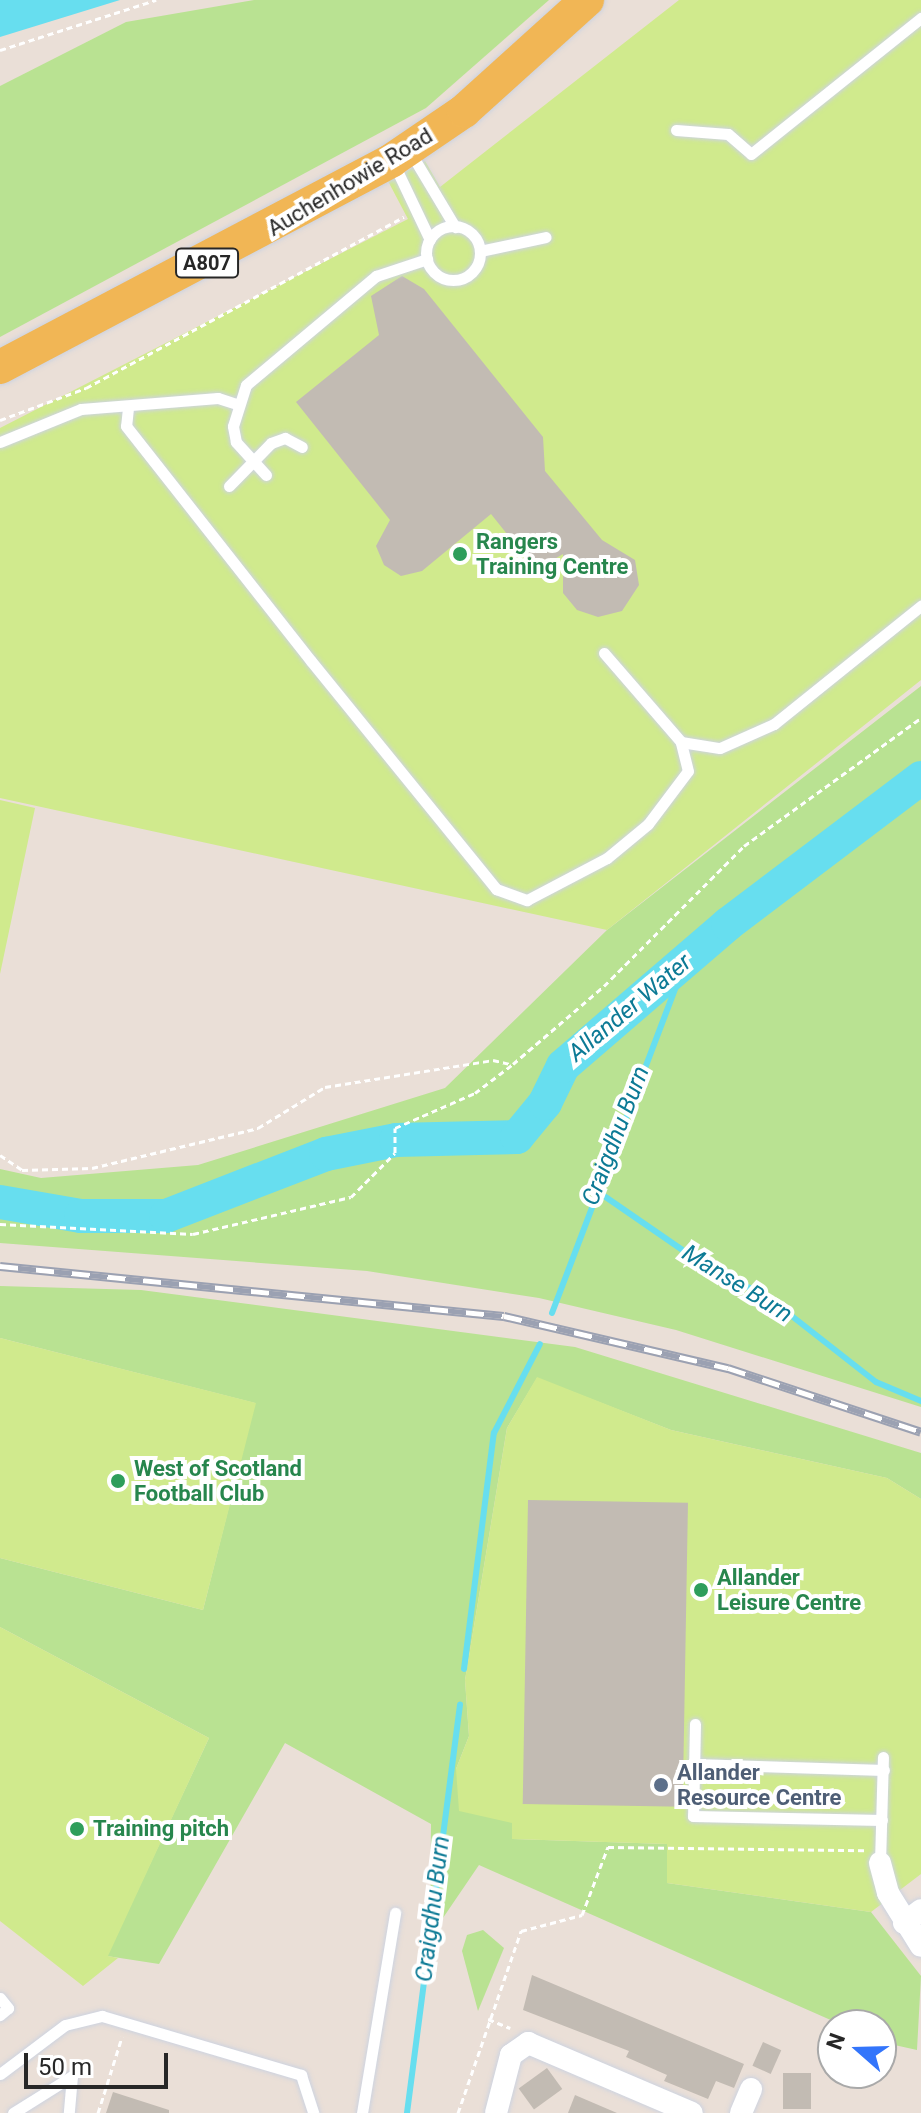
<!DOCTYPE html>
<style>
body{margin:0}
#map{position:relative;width:921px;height:2113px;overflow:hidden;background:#eadfd7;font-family:Roboto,sans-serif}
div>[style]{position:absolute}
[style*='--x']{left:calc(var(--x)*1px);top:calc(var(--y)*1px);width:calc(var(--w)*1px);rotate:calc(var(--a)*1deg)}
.green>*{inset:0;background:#b9e292}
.pitch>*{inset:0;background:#d0ea8d}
.water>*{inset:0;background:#67deef}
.stream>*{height:6px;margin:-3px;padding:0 3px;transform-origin:3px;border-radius:3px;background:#67deef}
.river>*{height:34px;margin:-17px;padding:0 17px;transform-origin:17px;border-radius:17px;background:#67deef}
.building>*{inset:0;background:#c2bbb3;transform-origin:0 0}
.path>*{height:3px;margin-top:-1.5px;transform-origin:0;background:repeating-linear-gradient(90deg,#fff 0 6px,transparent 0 10px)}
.roads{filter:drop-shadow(0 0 2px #cdd3e0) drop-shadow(0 0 2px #cdd3e0)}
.lane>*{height:11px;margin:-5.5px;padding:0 5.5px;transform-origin:5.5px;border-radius:5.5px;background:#fff}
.lane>.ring{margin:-5.5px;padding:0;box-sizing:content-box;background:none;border:11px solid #fff;border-radius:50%}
.street>*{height:22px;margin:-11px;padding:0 11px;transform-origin:11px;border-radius:11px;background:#fff}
.primary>*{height:34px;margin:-17px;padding:0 17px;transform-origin:17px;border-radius:17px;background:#f1b655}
.rail>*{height:9px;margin-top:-4.5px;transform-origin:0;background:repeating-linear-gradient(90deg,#fff 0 18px,#9ba1b2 0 36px);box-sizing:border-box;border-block:2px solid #9ba1b2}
.dots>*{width:22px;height:22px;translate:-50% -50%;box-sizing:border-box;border:4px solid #fff;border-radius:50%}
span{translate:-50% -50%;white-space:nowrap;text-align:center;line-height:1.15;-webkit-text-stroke:8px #fff;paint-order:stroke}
.shield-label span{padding:2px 6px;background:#fff;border:2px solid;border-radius:6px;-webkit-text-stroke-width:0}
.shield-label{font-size:20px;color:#272727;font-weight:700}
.street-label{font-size:22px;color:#272727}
.leisure-label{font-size:22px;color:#27864d;font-weight:700}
.left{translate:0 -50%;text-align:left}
.service-label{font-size:22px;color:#4e5e75;font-weight:700}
.water-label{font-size:24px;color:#0c7a95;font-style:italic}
.north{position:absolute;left:817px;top:2009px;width:80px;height:80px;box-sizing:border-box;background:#fff;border:2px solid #a9a9a9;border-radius:50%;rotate:290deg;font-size:22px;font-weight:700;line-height:32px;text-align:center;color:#272727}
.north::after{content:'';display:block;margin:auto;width:28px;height:36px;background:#3375fb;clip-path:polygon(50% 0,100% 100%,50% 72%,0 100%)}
.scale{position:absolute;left:24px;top:2053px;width:144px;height:36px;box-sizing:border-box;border:4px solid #272727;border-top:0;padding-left:10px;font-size:24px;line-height:28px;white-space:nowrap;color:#272727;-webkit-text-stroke:6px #fff;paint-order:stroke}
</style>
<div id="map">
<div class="green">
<div style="clip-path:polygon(254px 0,549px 0,426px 108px,0 337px,0 86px,126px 22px)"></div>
<div style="clip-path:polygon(921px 686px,921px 784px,839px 844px,921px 796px,921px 1407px,676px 1330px,539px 1298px,367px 1271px,0 1243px,0 1169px,41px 1178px,198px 1165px,445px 1088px,607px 930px)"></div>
<div style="clip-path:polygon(0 1286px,141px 1290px,575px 1347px,921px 1453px,921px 1499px,887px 1478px,671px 1430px,537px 1378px,507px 1428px,465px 1680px,469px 1736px,456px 1769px,513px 1823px,513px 1839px,668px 1844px,667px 1883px,871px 1912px,921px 1976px,917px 2050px,881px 2042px,881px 2025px,842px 2025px,479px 1865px,430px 1937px,431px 1824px,285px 1743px,159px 1964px,107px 1956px,209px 1738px,0 1627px,0 1558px,203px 1610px,255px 1403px,0 1338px)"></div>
<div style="clip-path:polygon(483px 1930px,504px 1948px,478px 2011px,462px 1951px,467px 1935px)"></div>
</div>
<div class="pitch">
<div style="clip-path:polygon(679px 0,921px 0,921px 680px,607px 930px,0 798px,0 428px,408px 219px,388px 181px,425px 161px,440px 187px)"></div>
<div style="clip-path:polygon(0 800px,35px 808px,0 974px)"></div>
<div style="clip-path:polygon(0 1338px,256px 1403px,203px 1610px,0 1558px)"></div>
<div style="clip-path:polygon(537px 1377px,671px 1430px,887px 1478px,921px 1499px,921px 1874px,871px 1912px,667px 1883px,667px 1844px,512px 1839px,512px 1823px,459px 1811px,456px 1769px,469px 1736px,465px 1680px,507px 1428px)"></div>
<div style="clip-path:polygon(0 1627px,209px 1738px,108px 1956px,118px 1958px,83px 1986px,0 1921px)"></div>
</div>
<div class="water">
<div style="clip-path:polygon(0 0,120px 0,0 37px)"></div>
</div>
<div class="stream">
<div style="--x:594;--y:1189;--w:145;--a:34.6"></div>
<div style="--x:713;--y:1271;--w:57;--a:24.8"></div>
<div style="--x:765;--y:1295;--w:141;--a:38.1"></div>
<div style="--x:876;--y:1382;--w:49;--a:22.9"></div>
<div style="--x:552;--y:1313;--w:378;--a:-69.2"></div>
<div style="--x:464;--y:1669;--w:238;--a:-82.8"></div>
<div style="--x:494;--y:1433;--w:100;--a:-62.7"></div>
<div style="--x:407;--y:2113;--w:412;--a:-82.6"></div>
</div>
<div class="river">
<div style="--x:0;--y:1202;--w:82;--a:9.8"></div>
<div style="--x:81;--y:1216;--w:85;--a:0"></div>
<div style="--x:166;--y:1216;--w:172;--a:-21.2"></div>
<div style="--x:326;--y:1154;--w:71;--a:-11.3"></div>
<div style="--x:396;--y:1140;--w:121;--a:-1.4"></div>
<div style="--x:517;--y:1137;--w:44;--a:-50.5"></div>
<div style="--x:545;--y:1103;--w:41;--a:-64.1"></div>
<div style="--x:563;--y:1066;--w:218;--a:-40.7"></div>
<div style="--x:728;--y:924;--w:242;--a:-37.1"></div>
</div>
<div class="building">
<div style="clip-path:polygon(402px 276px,424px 289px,543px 437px,545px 471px,602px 540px,635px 560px,639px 585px,622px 611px,598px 617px,577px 610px,563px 593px,563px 554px,536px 570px,491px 514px,422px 571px,401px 576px,384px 565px,376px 546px,390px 520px,296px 402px,379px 335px,371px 296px)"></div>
<div style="left:528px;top:1500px;width:160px;height:304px;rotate:1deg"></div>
<div style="clip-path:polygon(532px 1975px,744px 2064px,734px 2088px,716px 2081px,708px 2099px,664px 2081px,667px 2075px,626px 2057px,629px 2051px,523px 2010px)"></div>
<div style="left:763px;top:2042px;width:20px;height:26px;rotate:24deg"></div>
<div style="left:547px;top:2068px;width:26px;height:35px;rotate:54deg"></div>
<div style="left:783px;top:2073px;width:28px;height:36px"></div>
<div style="clip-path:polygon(113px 2092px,169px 2110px,169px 2113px,106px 2113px)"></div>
<div style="clip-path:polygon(575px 2095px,617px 2113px,568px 2113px)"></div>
</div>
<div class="path">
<div style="--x:0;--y:50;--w:164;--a:-17.8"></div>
<div style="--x:0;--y:420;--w:92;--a:-20.4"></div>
<div style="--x:86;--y:388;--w:361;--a:-28.3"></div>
<div style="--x:0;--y:1155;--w:27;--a:34"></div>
<div style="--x:22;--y:1170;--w:70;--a:-1.6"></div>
<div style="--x:92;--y:1168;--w:171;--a:-13.5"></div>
<div style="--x:258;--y:1128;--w:79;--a:-31.5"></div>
<div style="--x:325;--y:1087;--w:170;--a:-9.1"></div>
<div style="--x:493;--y:1060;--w:18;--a:13"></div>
<div style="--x:0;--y:1224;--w:193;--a:3"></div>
<div style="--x:193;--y:1234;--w:162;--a:-13.2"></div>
<div style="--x:351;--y:1197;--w:62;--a:-45"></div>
<div style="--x:395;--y:1153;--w:25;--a:-90"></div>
<div style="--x:395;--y:1128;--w:87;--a:-23.6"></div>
<div style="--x:475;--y:1093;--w:48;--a:-37.3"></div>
<div style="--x:513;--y:1064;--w:120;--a:-40.6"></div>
<div style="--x:604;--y:986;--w:198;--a:-45"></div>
<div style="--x:744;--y:846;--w:218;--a:-35.9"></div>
<div style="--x:488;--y:2019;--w:24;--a:22"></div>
<div style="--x:98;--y:2113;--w:80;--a:-72.5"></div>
<div style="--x:458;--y:2113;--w:193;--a:-70.9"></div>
<div style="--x:521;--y:1931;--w:63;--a:-14.7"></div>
<div style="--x:582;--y:1915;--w:73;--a:-69.1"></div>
<div style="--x:608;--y:1847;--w:257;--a:0.7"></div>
</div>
<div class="roads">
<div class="lane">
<div style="--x:676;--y:130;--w:52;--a:4.4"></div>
<div style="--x:728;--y:134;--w:30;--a:41"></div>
<div style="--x:751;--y:154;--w:218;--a:-38.7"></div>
<div style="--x:409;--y:150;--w:90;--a:59.1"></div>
<div style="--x:393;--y:162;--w:86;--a:64.6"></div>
<div class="ring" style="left:426px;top:226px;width:43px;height:43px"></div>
<div style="--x:480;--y:251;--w:67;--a:-12"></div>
<div style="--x:128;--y:408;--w:18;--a:96"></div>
<div style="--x:126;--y:426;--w:299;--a:51.8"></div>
<div style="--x:311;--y:661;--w:294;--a:50.9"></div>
<div style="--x:496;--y:889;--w:33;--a:20"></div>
<div style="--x:527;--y:900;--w:90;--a:-27.7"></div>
<div style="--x:607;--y:858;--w:53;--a:-39.7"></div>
<div style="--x:648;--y:824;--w:66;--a:-53"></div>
<div style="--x:688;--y:771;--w:30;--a:-104"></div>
<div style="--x:681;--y:742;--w:39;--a:9"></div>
<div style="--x:720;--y:748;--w:59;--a:-24"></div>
<div style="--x:774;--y:724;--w:189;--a:-38.8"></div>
<div style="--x:0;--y:442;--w:87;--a:-22.2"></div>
<div style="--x:81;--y:409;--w:137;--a:-4.6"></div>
<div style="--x:218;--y:398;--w:19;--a:18"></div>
<div style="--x:266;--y:475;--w:45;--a:-132.3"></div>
<div style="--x:236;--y:442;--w:16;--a:-101"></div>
<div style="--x:233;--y:426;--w:43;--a:-72.4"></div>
<div style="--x:246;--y:385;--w:170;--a:-40"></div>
<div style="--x:376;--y:276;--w:54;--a:-18.4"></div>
<div style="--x:229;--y:486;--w:60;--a:-45.7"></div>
<div style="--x:271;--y:443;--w:15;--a:-20"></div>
<div style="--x:285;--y:438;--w:19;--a:28"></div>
<div style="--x:604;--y:653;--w:118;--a:49.1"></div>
<div style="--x:695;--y:1724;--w:92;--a:91.2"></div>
<div style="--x:693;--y:1816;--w:189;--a:1.2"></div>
<div style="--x:694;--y:1764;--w:190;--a:1.8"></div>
<div style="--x:880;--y:1863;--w:106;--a:-88.4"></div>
<div style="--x:0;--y:1998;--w:13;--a:51"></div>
<div style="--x:8;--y:2008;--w:11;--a:139"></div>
<div style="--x:0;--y:2074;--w:81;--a:-37"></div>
<div style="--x:65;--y:2025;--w:38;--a:-14"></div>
<div style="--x:102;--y:2016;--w:208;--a:16.5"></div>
<div style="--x:301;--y:2075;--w:40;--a:72"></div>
<div style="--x:13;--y:2113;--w:70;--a:-32.1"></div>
<div style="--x:72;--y:2076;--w:37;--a:95"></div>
<div style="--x:362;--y:2113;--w:203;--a:-80.6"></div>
</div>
<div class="street">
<div style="--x:880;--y:1863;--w:31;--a:75"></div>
<div style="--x:888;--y:1893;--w:62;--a:58.1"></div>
<div style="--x:904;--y:1923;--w:21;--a:-37"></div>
<div style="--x:496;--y:2113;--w:60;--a:-75.5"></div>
<div style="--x:511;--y:2055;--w:21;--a:-35"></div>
<div style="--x:528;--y:2043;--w:178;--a:23.1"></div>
<div style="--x:741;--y:2113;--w:26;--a:-67"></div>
</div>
<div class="primary">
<div style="--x:0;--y:367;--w:443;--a:-27.8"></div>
<div style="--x:392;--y:160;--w:87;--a:-34.2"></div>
<div style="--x:464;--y:111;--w:166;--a:-42.1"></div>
</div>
</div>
<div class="rail">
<div style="--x:0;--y:1266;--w:506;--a:5.67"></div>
<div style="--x:504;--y:1316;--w:230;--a:13.1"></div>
<div style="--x:728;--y:1368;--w:203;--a:18.3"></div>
</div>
<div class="dots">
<div style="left:460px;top:554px;background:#2e9e5b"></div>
<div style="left:118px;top:1481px;background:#2e9e5b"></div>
<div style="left:701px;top:1590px;background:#2e9e5b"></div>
<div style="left:661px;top:1785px;background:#5c6f8a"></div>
<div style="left:77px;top:1829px;background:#2e9e5b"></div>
</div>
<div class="shield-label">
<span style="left:207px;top:263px">A807</span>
</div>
<div class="street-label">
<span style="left:350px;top:182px;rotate:-31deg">Auchenhowie Road</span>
</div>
<div class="leisure-label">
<span class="left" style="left:476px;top:554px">Rangers<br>Training Centre</span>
<span class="left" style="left:134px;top:1481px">West of Scotland<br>Football Club</span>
<span class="left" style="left:717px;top:1590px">Allander<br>Leisure Centre</span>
<span class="left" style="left:93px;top:1829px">Training pitch</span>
</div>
<div class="service-label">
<span class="left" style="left:677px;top:1785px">Allander<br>Resource Centre</span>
</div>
<div class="water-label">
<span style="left:630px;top:1008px;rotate:-40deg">Allander Water</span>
<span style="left:616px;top:1136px;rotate:-69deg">Craigdhu Burn</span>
<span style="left:737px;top:1284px;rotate:32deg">Manse Burn</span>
<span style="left:433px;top:1909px;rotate:-83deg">Craigdhu Burn</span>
</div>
<div class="north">N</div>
<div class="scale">50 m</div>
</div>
